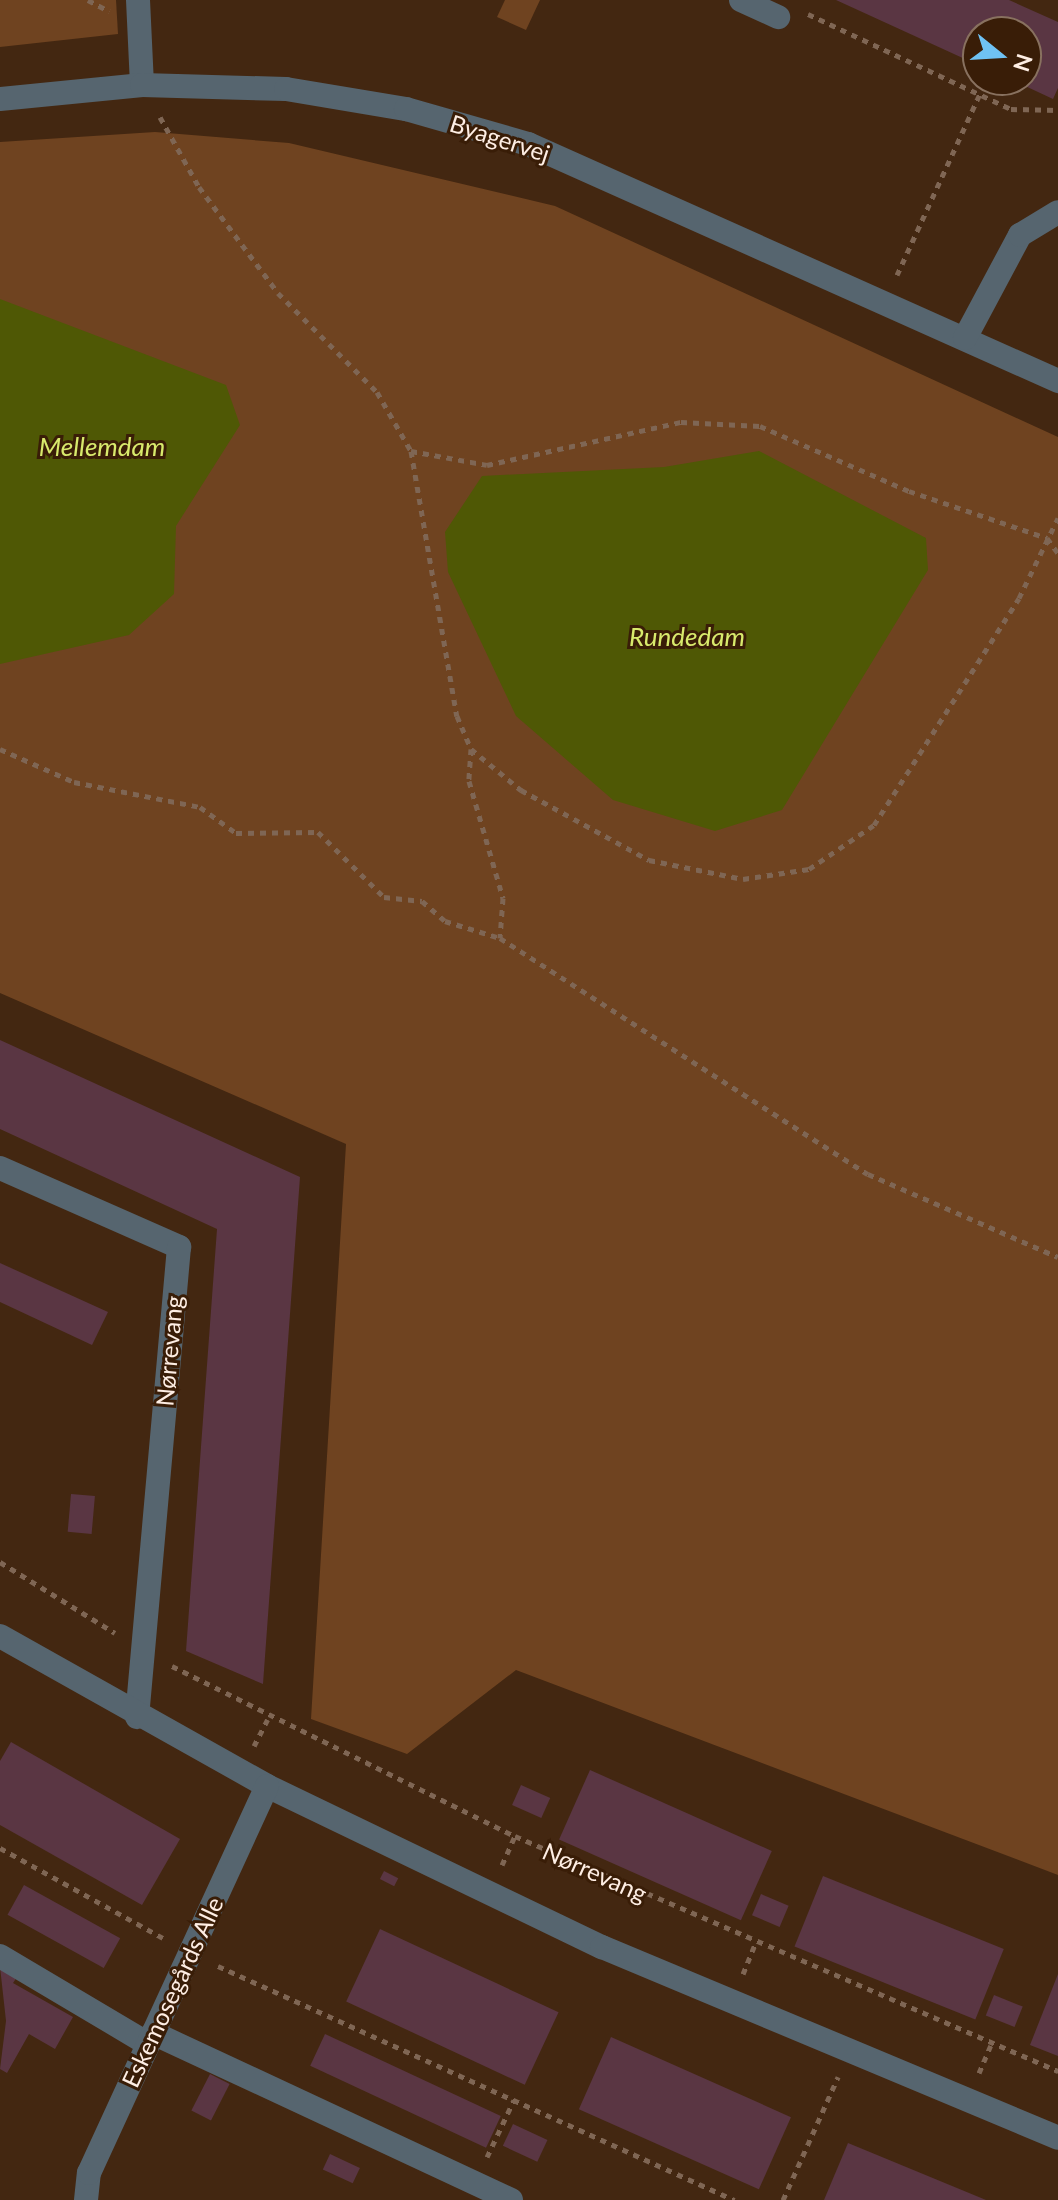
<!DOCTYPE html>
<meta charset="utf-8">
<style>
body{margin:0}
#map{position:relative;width:1058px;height:2200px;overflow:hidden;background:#432711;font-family:Lato,sans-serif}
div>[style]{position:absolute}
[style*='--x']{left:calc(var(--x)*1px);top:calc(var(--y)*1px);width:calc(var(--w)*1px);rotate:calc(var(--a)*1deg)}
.green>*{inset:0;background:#6f4320}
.water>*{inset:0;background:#4f5805}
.building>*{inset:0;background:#5a3643;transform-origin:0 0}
.path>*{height:5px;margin-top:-2.5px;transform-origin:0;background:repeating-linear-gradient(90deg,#7f6654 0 6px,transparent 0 12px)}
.minor>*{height:24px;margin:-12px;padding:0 12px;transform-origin:12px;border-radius:12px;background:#56656f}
span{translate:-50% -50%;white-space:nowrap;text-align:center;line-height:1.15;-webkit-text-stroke:6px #391d07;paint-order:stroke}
.street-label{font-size:24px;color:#feeee4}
.water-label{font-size:26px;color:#d8ea6c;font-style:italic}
.north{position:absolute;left:962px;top:16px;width:80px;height:80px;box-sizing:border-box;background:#391d07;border:2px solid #88715f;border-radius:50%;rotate:108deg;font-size:22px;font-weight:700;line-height:32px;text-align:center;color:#feeee4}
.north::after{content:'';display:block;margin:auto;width:28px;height:36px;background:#6fc2f4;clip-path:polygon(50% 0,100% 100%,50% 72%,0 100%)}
</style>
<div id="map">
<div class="green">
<div style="clip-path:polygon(0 0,116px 0,118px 34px,0 47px)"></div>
<div style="clip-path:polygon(505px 0,540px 0,526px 30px,497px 17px)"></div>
<div style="clip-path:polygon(155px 132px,289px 143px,555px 206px,1058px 437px,1058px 1875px,516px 1670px,407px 1754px,311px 1719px,346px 1144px,0 993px,0 142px)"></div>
</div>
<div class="water">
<div style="clip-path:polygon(0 299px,226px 385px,240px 425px,176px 526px,174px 594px,129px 635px,0 664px)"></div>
<div style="clip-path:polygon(759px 451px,926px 538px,928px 570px,782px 810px,715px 831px,613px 800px,516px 716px,448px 572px,445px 532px,482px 476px,664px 467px)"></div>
</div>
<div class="building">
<div style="clip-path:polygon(836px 0,1009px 0,1058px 22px,1058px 88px,1053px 99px,1012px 80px,1026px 80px,1026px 32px,978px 32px,978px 65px)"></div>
<div style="clip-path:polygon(0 1040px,300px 1177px,263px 1684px,186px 1651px,217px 1229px,0 1129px)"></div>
<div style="clip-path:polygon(0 1263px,108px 1312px,92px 1345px,0 1302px)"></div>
<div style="left:71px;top:1494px;width:24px;height:38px;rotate:5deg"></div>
<div style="clip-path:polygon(11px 1742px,180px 1839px,142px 1905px,0 1825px,0 1761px)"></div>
<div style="left:590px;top:1770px;width:199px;height:76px;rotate:24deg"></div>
<div style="left:521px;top:1785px;width:32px;height:22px;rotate:24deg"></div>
<div style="left:384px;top:1871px;width:16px;height:9px;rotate:27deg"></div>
<div style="left:823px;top:1876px;width:195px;height:76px;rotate:22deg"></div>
<div style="left:24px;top:1885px;width:110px;height:34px;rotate:29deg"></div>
<div style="left:761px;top:1894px;width:30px;height:23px;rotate:23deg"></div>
<div style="left:380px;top:1929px;width:197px;height:80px;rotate:25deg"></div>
<div style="clip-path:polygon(0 1967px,17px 1977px,13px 1983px,73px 2017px,55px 2049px,29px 2034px,7px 2073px,0 2069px,6px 2021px)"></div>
<div style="clip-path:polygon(1058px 1974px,1058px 2056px,1030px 2045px)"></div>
<div style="left:994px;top:1995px;width:31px;height:22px;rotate:22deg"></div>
<div style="left:325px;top:2034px;width:194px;height:35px;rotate:25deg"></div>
<div style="left:611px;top:2037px;width:197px;height:79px;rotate:24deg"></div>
<div style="left:210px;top:2074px;width:22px;height:41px;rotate:27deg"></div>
<div style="left:513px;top:2124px;width:38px;height:24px;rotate:25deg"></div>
<div style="clip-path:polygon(848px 2143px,986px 2200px,824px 2200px)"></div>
<div style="left:330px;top:2154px;width:33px;height:17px;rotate:25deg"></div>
</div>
<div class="path">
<div style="--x:88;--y:0;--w:24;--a:28"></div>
<div style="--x:808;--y:14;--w:224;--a:25.1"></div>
<div style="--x:1011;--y:109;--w:47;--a:1.2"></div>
<div style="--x:160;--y:117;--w:80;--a:60.9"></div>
<div style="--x:199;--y:187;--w:132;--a:53.3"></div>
<div style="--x:278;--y:293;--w:140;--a:45"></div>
<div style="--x:377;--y:392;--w:68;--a:60"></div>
<div style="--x:411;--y:451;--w:77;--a:10.4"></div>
<div style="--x:487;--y:465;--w:199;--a:-12.5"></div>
<div style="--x:681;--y:422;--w:79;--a:2.9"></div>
<div style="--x:760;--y:426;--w:163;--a:23.6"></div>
<div style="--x:909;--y:491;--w:146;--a:18.8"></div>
<div style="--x:1047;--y:538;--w:19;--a:54"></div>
<div style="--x:897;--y:275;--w:199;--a:-65.4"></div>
<div style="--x:411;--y:451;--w:269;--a:80.2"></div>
<div style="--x:457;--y:716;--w:36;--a:67"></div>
<div style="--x:471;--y:749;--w:32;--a:94"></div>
<div style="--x:469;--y:781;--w:122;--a:73.8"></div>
<div style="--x:503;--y:898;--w:40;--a:94.3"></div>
<div style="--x:0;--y:749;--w:81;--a:24"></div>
<div style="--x:74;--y:782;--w:128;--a:11.2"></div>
<div style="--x:200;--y:807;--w:44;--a:35.8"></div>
<div style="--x:236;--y:833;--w:82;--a:-0.7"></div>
<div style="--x:318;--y:832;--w:93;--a:44.6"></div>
<div style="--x:384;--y:897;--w:38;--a:6"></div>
<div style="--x:422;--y:901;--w:30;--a:41"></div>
<div style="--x:445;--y:921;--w:58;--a:17.2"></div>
<div style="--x:500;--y:938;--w:437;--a:32.7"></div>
<div style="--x:868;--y:1174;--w:207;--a:23.6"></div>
<div style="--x:471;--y:749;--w:65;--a:39.4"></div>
<div style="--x:521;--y:790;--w:146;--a:28.7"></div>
<div style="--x:649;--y:860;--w:96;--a:11.4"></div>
<div style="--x:743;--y:879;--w:67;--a:-8.6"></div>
<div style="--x:809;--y:869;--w:78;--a:-34.1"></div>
<div style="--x:874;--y:825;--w:269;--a:-57.4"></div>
<div style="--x:1019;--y:598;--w:89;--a:-64"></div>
<div style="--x:0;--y:1562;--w:135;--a:31.7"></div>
<div style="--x:172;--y:1666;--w:383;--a:26.4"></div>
<div style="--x:515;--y:1836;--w:592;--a:23.4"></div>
<div style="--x:254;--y:1746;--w:30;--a:-63"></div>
<div style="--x:0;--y:1848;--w:186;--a:28.9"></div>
<div style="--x:502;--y:1865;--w:32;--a:-66"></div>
<div style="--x:218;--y:1966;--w:567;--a:24.39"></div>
<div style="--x:743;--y:1974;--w:31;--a:-68"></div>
<div style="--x:979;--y:2073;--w:30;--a:-67"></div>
<div style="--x:487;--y:2157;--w:63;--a:-64.7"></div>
<div style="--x:783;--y:2200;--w:135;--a:-65.9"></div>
</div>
<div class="minor">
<div style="--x:138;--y:0;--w:85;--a:87.3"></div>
<div style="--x:741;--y:0;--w:41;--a:24.7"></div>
<div style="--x:0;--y:99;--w:143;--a:-5.6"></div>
<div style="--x:142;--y:85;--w:144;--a:1.6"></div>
<div style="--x:286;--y:89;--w:122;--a:9.5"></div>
<div style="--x:406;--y:109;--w:127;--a:16"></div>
<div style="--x:528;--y:144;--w:581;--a:24.09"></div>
<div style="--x:965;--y:338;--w:117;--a:-61.9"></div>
<div style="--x:1020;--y:235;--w:44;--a:-31.2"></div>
<div style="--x:0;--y:1168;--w:196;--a:23.8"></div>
<div style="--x:179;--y:1247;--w:472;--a:95.1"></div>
<div style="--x:0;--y:1636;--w:306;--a:29.3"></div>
<div style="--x:267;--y:1786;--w:372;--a:25.7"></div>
<div style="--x:602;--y:1947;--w:494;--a:22.7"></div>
<div style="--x:0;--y:1956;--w:172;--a:30.7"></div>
<div style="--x:153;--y:2033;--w:395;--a:25"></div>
<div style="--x:86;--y:2200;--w:27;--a:-84"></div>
<div style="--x:89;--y:2173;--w:426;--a:-65.3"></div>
</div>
<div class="street-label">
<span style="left:500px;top:138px;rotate:18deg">Byagervej</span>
<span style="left:169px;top:1351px;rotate:-85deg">Nørrevang</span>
<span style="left:595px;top:1872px;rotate:24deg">Nørrevang</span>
<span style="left:172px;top:1992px;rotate:-65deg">Eskemosegårds Alle</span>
</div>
<div class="water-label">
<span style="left:102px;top:447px">Mellemdam</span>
<span style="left:687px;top:637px">Rundedam</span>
</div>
<div class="north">N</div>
</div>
